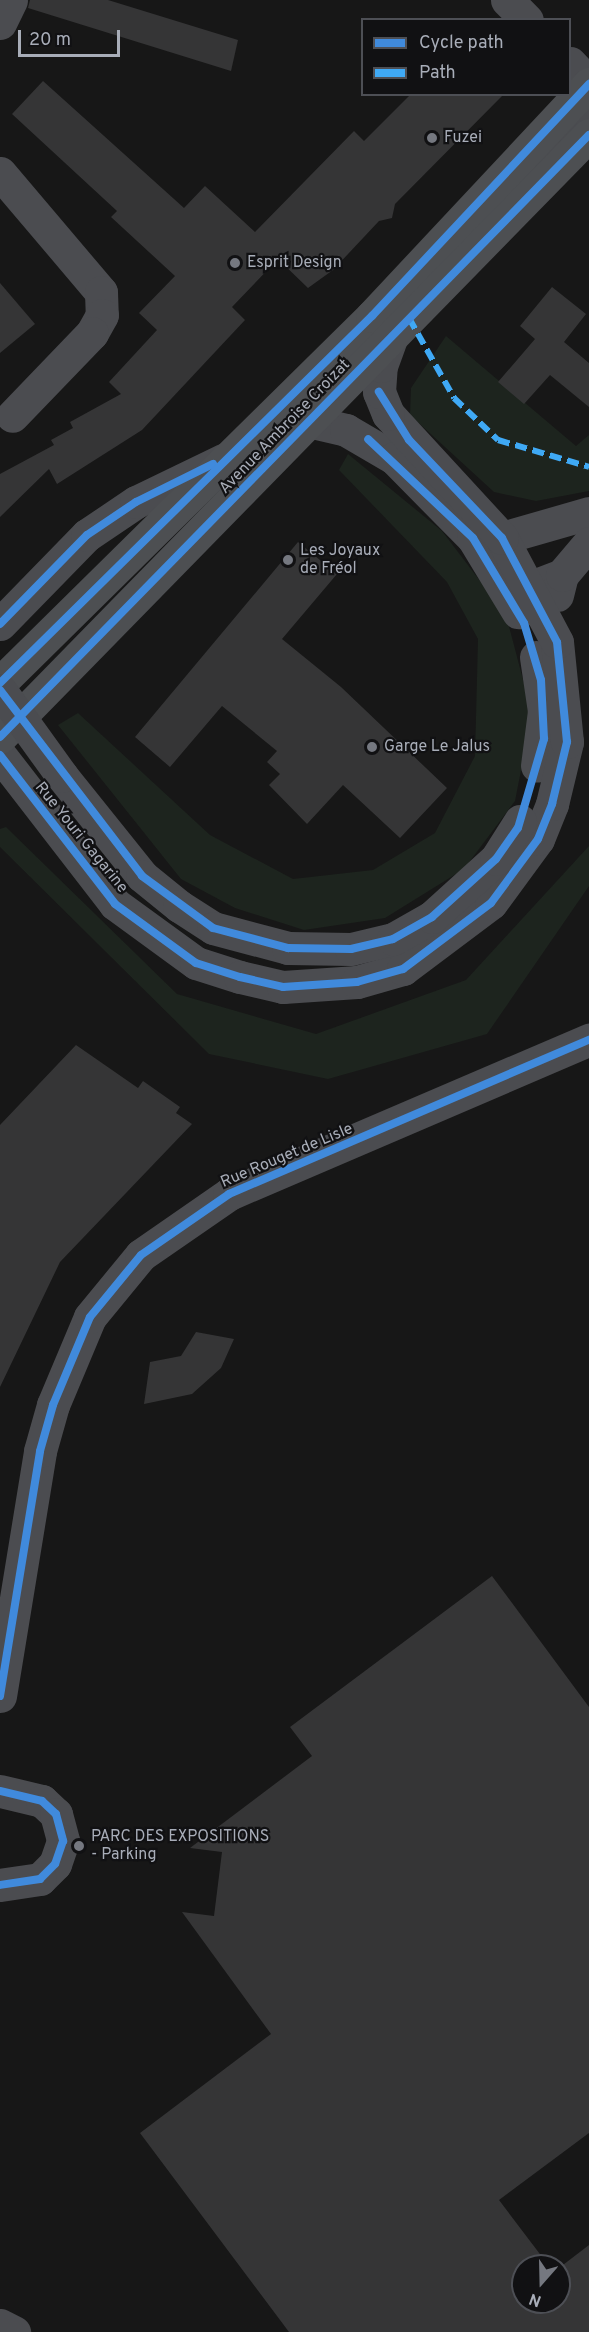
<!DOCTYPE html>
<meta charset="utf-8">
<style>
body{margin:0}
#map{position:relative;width:589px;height:2332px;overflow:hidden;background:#171717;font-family:Overpass,sans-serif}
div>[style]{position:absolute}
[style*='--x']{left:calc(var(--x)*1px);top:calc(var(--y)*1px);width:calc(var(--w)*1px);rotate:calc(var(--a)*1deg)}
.green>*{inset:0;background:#1d241e}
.building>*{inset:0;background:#353536}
.minor>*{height:33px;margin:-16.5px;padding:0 16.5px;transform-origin:16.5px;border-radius:16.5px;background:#4b4c50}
.major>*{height:33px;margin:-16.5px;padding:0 16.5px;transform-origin:16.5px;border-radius:16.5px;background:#4d4f52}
.minor-bridge>*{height:33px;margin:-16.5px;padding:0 16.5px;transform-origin:16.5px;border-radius:16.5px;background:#4b4c50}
.quiet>*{height:6px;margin-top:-3px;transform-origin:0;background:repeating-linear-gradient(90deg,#3fa9f5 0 12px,transparent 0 18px)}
.cycleway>*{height:8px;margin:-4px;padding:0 4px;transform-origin:4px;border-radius:4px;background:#408adc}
.dots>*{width:16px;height:16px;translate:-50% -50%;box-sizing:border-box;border:3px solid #111113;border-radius:50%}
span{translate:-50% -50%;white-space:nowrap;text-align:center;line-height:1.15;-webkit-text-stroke:4.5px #111113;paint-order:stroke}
.poi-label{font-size:16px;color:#a8adb8}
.left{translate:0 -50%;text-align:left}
.street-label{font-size:16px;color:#a8adb8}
.legend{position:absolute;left:361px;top:18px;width:210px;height:78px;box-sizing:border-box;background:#111113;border:2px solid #4d4f55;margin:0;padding:8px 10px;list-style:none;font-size:18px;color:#a8adb8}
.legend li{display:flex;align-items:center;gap:12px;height:30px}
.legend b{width:30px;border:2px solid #4d4f55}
.north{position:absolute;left:511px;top:2254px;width:60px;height:60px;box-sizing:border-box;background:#111113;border:2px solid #4d4f55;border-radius:50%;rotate:200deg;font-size:16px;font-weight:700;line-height:24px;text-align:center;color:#a8adb8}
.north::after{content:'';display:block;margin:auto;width:21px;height:27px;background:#757880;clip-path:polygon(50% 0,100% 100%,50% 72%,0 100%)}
.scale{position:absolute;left:18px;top:30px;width:102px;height:27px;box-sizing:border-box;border:3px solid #a8adb8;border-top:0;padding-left:8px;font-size:18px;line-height:21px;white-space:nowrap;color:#a8adb8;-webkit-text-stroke:4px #111113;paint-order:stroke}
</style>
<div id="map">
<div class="green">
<div style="clip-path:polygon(446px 336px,576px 446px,589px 435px,589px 491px,536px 501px,494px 492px,410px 415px,411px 388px)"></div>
<div style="clip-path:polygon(348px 454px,442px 531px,506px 615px,532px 714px,515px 801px,464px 869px,385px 918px,304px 930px,235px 908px,181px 879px,58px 725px,78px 713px,210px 835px,293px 879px,373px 870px,435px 833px,475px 756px,478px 639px,447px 582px,339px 470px)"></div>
<div style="clip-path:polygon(6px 827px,177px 994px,316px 1034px,466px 980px,589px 846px,589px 886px,487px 1034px,328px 1079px,209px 1054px,0 847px,0 829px)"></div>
</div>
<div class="building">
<div style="clip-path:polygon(30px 0,108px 0,238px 40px,231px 71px,28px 8px)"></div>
<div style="clip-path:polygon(43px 81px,184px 208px,205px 186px,255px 232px,354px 131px,364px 141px,411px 94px,504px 94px,395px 204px,392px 218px,379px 221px,333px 270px,308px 288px,278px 259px,232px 307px,245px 320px,142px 430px,57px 484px,49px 469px,0 517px,0 474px,54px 445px,51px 440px,73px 428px,70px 422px,121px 394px,109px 382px,157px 330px,139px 313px,175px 276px,111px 217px,117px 211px,12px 114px)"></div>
<div style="clip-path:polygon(0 283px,35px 324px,0 353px)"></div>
<div style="clip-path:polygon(552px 287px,586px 314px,564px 342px,589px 363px,589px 407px,550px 375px,524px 404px,498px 382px,535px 339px,520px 326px)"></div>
<div style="clip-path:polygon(298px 542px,337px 574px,282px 639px,341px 687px,447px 788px,400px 838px,343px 785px,307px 824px,269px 785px,280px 774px,267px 762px,277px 751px,222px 706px,170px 767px,135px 737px)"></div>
<div style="clip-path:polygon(76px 1045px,138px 1088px,143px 1081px,180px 1107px,176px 1113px,192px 1124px,60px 1262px,0 1387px,0 1125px)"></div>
<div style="clip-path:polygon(196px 1332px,234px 1339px,221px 1368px,192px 1394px,144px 1404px,150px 1362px,181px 1356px)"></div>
<div style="clip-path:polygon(492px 1576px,589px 1707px,589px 2133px,499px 2200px,549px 2266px,523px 2266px,523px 2302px,559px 2302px,559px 2268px,589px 2245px,589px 2332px,289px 2332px,140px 2133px,271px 2034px,182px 1912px,214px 1916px,222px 1852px,190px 1848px,312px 1756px,290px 1727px)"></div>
</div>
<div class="minor">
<div style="--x:507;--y:0;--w:28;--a:45"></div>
<div style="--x:0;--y:23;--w:25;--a:-64"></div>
<div style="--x:570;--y:63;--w:28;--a:46"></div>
<div style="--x:0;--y:173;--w:156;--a:49.7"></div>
<div style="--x:101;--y:292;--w:23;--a:88"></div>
<div style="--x:102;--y:315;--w:21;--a:119"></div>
<div style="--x:92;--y:333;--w:115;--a:133.9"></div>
<div style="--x:523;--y:196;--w:49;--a:-61.9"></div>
<div style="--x:546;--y:153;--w:61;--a:-45"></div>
<div style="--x:286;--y:416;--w:62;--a:13.1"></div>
<div style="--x:346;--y:430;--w:56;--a:30.3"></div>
<div style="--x:394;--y:458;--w:112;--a:45.4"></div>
<div style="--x:473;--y:538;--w:87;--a:58.7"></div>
<div style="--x:502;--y:538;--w:91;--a:-16"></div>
<div style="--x:510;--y:579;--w:22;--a:21"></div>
<div style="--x:531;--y:587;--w:33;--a:-21"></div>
<div style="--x:557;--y:595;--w:21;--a:-76"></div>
<div style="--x:562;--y:575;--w:42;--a:-49.8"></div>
<div style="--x:0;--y:624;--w:124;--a:-45.7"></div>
<div style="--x:87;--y:535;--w:59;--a:-34"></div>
<div style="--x:136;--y:502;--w:97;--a:-25.8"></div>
<div style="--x:536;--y:657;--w:55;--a:81.6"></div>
<div style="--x:544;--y:711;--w:55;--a:97.3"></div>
<div style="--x:0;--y:755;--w:188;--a:52.3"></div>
<div style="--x:115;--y:904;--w:100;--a:36.1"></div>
<div style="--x:196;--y:963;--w:46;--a:17.7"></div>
<div style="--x:240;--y:977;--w:44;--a:13.1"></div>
<div style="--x:283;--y:987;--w:74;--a:-3.9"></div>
<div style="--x:357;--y:982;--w:48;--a:-15.8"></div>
<div style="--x:403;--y:969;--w:110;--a:-36.9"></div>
<div style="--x:491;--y:903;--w:79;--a:-53.7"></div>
<div style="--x:538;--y:839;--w:38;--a:-68"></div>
<div style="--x:552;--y:804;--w:64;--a:-76.4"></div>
<div style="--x:567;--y:742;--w:100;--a:-95.7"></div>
<div style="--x:557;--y:642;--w:118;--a:-117.9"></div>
<div style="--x:502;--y:538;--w:168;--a:-132.6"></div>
<div style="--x:388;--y:414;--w:24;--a:-112"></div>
<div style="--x:379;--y:392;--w:26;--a:-86"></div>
<div style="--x:381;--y:366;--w:32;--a:-70"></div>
<div style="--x:62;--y:776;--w:128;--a:51.3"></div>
<div style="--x:142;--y:876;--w:48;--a:39"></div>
<div style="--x:179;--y:906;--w:40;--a:32.9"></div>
<div style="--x:213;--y:928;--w:78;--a:14.9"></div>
<div style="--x:288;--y:948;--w:63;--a:0.9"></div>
<div style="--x:351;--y:949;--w:43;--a:-13.4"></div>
<div style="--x:393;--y:939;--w:45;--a:-29.4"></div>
<div style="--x:432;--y:917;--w:86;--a:-42.2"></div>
<div style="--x:496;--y:859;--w:45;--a:-57.7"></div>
<div style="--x:0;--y:1696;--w:248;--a:-80.7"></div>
<div style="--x:40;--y:1451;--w:48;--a:-74.2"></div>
<div style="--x:53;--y:1405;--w:95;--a:-67.2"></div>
<div style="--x:90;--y:1317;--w:80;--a:-50.6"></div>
<div style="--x:141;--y:1255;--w:107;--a:-34.7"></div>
<div style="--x:229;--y:1194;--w:392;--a:-23.2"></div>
<div style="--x:0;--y:1791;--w:43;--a:13.4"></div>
<div style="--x:42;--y:1801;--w:19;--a:43"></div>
<div style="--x:56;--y:1814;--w:28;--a:75"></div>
<div style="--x:63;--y:1841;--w:24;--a:109"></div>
<div style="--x:55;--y:1864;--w:21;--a:135"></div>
<div style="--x:40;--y:1879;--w:40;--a:171.5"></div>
<div style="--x:0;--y:2325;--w:16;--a:27"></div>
</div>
<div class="major">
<div style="--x:0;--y:683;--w:523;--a:-44.61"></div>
<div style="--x:372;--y:316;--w:318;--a:-46.9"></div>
<div style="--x:0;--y:737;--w:842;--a:-45.63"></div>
</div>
<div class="minor-bridge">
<div style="--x:0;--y:690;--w:106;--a:54.2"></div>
</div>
<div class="quiet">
<div style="--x:409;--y:318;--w:92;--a:60.6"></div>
<div style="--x:454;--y:398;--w:61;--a:43.7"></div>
<div style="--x:498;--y:440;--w:95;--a:16.5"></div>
</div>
<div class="cycleway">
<div style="--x:0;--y:624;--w:124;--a:-45.7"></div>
<div style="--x:87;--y:535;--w:59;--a:-34"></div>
<div style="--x:136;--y:502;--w:86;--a:-26.3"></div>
<div style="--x:0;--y:683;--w:523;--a:-44.61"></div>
<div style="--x:372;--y:316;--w:318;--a:-46.9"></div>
<div style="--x:0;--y:690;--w:234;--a:52.6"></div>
<div style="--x:142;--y:876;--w:88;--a:36.2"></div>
<div style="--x:213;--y:928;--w:78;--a:14.9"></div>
<div style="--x:288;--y:948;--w:63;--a:0.9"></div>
<div style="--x:351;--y:949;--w:43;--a:-13.4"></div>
<div style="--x:393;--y:939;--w:45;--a:-29.4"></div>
<div style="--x:432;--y:917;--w:86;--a:-42.2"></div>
<div style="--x:496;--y:859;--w:38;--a:-55"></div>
<div style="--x:518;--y:828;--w:93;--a:-73.7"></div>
<div style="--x:544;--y:739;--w:59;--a:-92.9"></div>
<div style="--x:541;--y:680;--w:59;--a:-106.6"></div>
<div style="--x:524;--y:623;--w:99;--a:-121"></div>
<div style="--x:473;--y:538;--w:144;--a:-136.7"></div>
<div style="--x:0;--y:737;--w:842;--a:-45.63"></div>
<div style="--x:0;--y:755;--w:188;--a:52.3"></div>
<div style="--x:115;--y:904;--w:100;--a:36.1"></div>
<div style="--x:196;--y:963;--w:46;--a:17.7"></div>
<div style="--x:240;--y:977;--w:44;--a:13.1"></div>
<div style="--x:283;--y:987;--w:74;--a:-3.9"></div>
<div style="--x:357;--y:982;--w:48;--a:-15.8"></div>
<div style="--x:403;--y:969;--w:110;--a:-36.9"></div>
<div style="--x:491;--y:903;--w:79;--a:-53.7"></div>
<div style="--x:538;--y:839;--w:38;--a:-68"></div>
<div style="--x:552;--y:804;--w:64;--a:-76.4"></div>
<div style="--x:567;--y:742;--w:100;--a:-95.7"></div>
<div style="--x:557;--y:642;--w:118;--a:-117.9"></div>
<div style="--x:502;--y:538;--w:135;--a:-133.5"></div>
<div style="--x:409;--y:440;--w:57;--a:-122"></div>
<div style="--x:0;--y:1696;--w:248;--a:-80.7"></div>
<div style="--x:40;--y:1451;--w:48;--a:-74.2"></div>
<div style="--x:53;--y:1405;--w:95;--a:-67.2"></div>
<div style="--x:90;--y:1317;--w:80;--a:-50.6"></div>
<div style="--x:141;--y:1255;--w:107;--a:-34.7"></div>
<div style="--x:229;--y:1194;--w:392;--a:-23.2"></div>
<div style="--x:0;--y:1791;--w:43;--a:13.4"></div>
<div style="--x:42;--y:1801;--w:19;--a:43"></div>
<div style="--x:56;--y:1814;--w:28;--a:75"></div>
<div style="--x:63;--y:1841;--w:24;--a:109"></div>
<div style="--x:55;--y:1864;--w:21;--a:135"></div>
<div style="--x:40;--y:1879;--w:40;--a:171.5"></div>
</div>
<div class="dots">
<div style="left:432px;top:138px;background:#757880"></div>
<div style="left:235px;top:263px;background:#757880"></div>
<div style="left:288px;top:560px;background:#757880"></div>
<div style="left:372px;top:747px;background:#757880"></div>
<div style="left:79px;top:1846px;background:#757880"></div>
</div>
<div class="poi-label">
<span class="left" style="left:444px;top:138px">Fuzei</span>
<span class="left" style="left:247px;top:263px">Esprit Design</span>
<span class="left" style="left:300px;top:560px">Les Joyaux<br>de Fréol</span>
<span class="left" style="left:384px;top:747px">Garge Le Jalus</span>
<span class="left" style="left:91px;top:1846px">PARC DES EXPOSITIONS<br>- Parking</span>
</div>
<div class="street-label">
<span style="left:285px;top:427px;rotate:-46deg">Avenue Ambroise Croizat</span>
<span style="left:81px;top:838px;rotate:51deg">Rue Youri Gagarine</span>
<span style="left:287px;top:1156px;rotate:-23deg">Rue Rouget de Lisle</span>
</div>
<ul class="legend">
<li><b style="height:8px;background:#408adc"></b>Cycle path</li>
<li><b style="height:8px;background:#3fa9f5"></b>Path</li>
</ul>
<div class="north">N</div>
<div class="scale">20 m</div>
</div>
